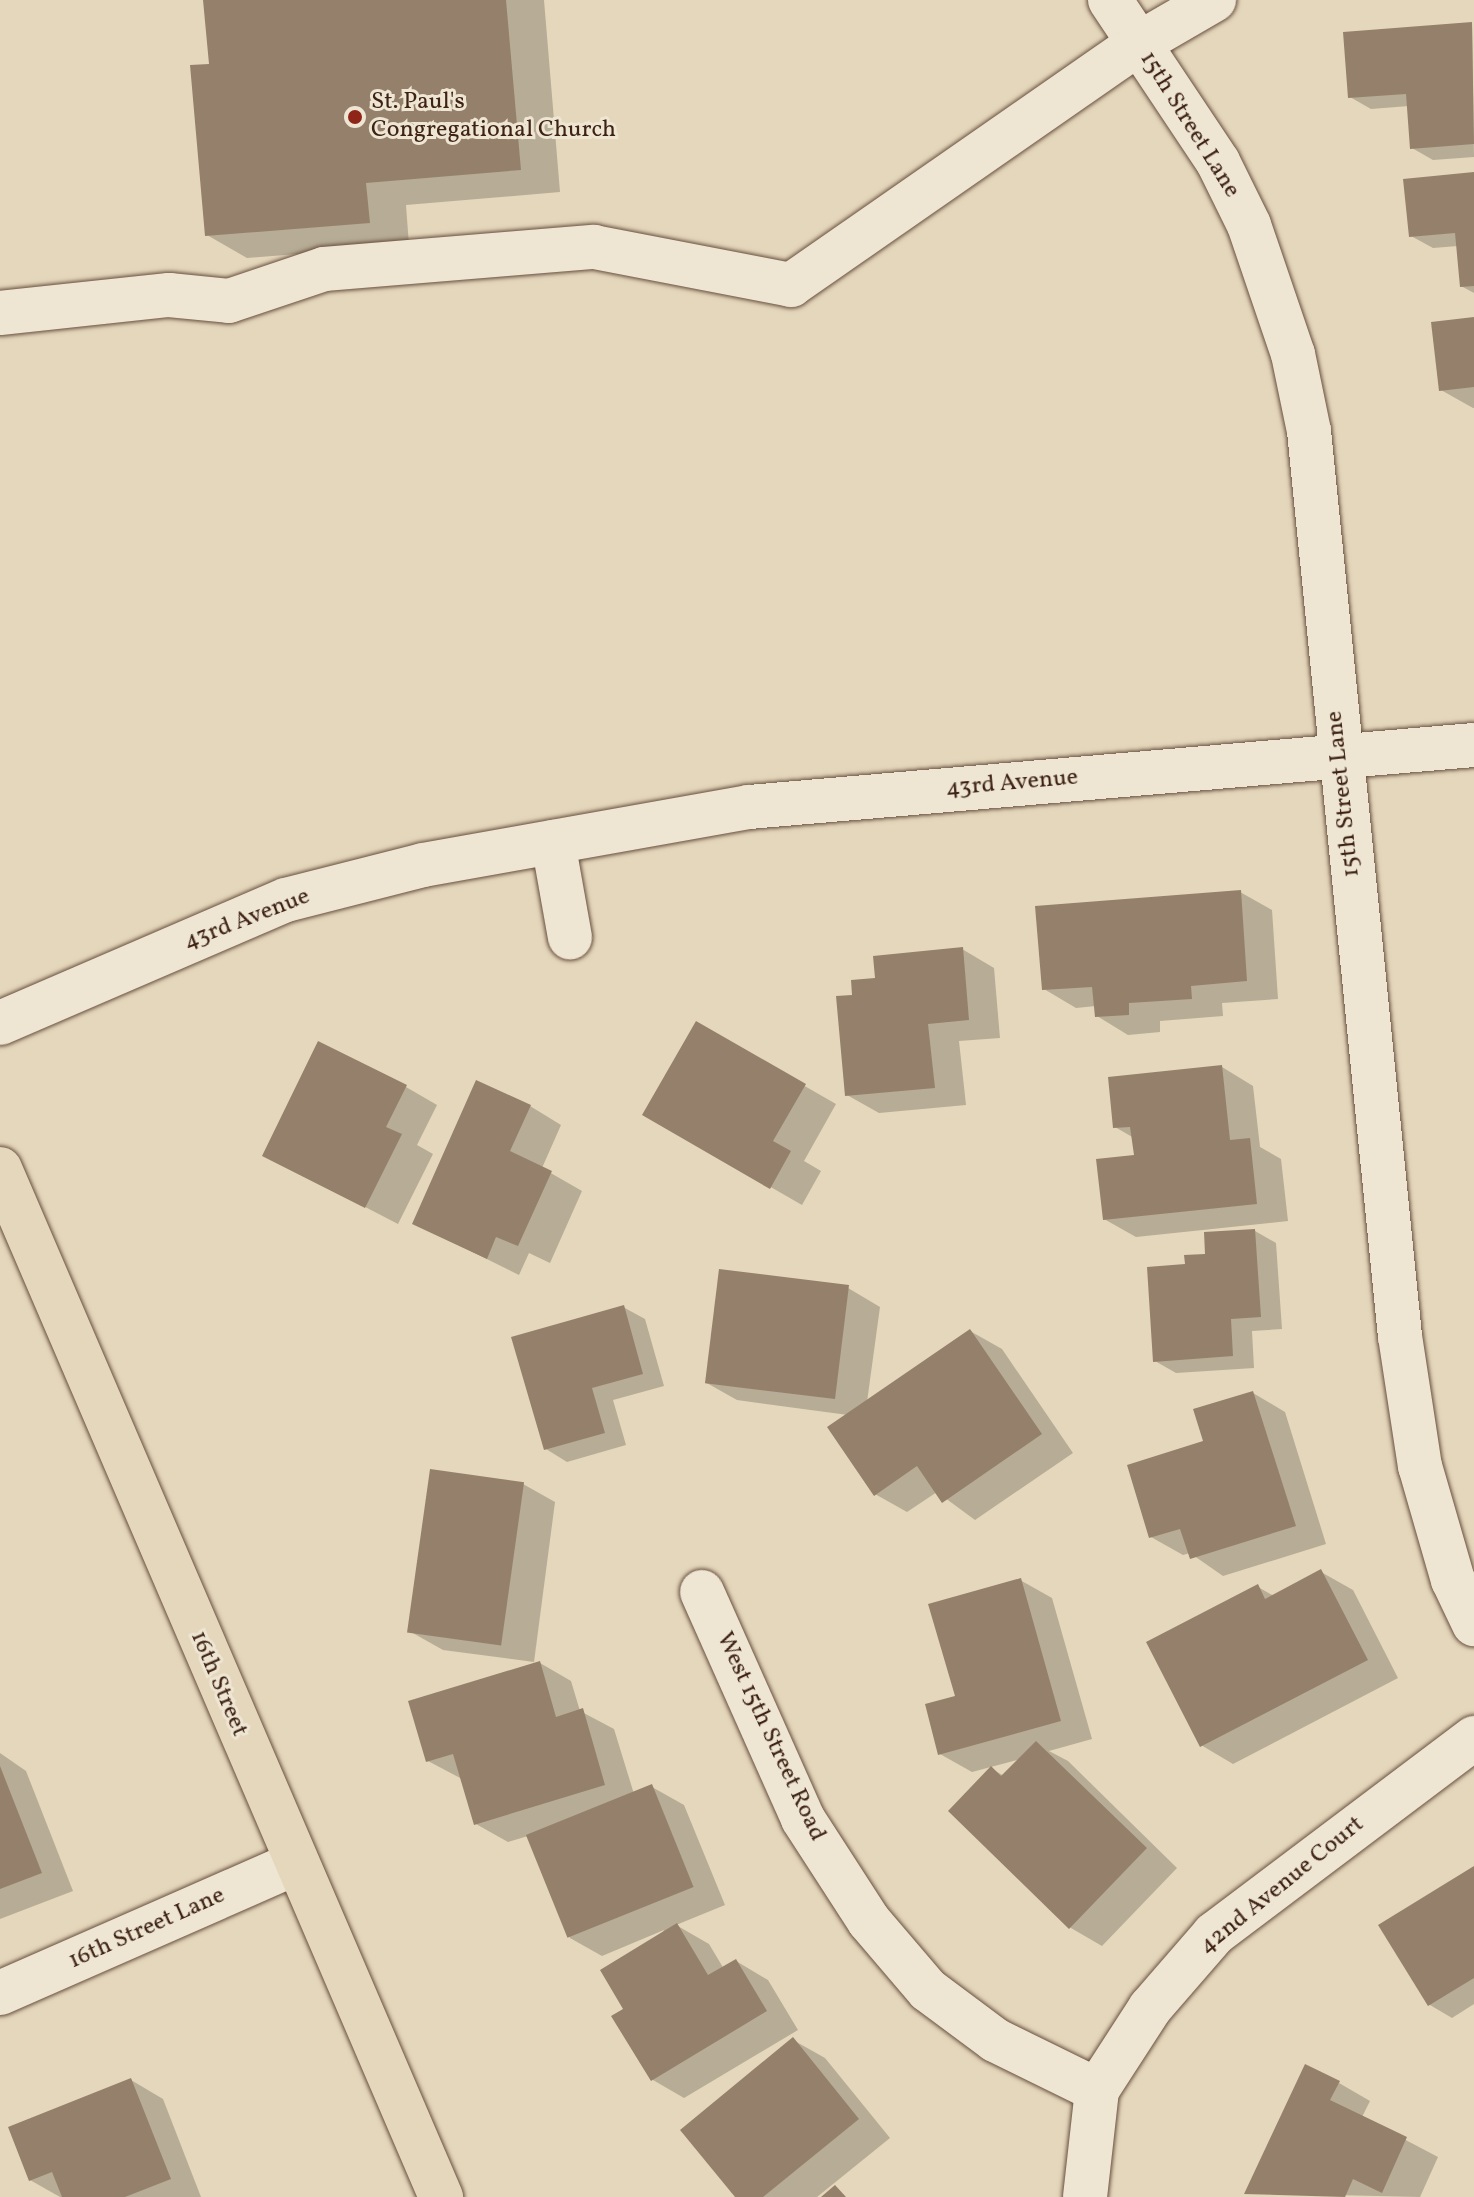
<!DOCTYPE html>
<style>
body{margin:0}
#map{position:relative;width:1474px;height:2197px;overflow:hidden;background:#e5d7bc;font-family:Vollkorn,serif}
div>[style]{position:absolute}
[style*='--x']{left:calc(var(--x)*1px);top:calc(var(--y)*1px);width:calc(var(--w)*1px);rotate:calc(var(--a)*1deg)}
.shadow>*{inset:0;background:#0003}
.building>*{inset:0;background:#95816b;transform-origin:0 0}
.roads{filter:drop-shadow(0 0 2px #68503e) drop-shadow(0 0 2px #68503e)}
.minor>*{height:44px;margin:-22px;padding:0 22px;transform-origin:22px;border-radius:22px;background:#eee5d3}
.major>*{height:44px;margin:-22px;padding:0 22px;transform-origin:22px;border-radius:22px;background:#e5d7bc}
.dots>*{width:22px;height:22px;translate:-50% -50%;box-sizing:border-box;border:4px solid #eee5d3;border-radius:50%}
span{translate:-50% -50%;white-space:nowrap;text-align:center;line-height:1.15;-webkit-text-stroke:6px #eee5d3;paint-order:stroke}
.poi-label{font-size:24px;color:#3e2314}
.left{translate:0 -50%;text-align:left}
.street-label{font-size:24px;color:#3e2314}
</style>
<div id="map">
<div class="shadow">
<div style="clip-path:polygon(205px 0,544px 0,560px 192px,406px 205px,409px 245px,247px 258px,207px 235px,211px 65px)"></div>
<div style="clip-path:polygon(1472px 24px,1474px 157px,1433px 160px,1412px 148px,1409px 106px,1371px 109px,1350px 97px)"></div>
<div style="clip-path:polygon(1474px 174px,1474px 293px,1461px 286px,1458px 246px,1433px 248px,1411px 236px)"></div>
<div style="clip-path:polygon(1474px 319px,1474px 408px,1473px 408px,1441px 390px)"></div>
<div style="clip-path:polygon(1240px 892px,1272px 910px,1278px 999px,1222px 1003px,1223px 1016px,1160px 1021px,1160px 1032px,1128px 1035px,1097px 1016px,1096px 1006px,1076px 1008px,1044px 989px)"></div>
<div style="clip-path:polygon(962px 949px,994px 968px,1000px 1038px,959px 1041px,966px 1105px,879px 1113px,847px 1095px,854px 996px,877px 979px)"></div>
<div style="clip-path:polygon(697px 1024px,836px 1104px,804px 1161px,821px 1171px,802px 1205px,645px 1115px)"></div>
<div style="clip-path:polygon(1222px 1067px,1253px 1086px,1260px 1147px,1281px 1159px,1288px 1221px,1136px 1237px,1104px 1219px,1136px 1157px,1134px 1138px,1115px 1127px)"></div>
<div style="clip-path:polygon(406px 1087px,437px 1105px,417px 1145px,433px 1154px,398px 1224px,265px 1155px)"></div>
<div style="clip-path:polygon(530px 1106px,561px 1125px,542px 1168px,582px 1191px,550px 1263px,529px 1253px,519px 1275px,414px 1223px)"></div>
<div style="clip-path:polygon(1255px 1231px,1276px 1243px,1282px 1329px,1252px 1331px,1254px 1368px,1176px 1373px,1155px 1361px,1207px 1256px)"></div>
<div style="clip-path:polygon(848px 1288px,880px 1307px,867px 1402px,970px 1331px,1002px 1349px,1073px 1453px,975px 1520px,937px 1492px,907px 1512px,875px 1494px,848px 1415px,737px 1400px,705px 1382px)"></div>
<div style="clip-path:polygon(623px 1307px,645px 1319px,664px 1386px,613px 1400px,626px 1445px,567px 1462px,546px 1449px)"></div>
<div style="clip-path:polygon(1253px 1393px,1285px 1412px,1326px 1544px,1223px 1576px,1190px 1553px,1183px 1555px,1151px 1537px,1205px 1442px)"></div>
<div style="clip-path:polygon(523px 1484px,555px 1502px,534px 1662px,443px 1650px,411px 1632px)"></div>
<div style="clip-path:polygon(1321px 1572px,1353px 1590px,1398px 1678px,1233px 1764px,1201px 1745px,1258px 1587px,1274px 1596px)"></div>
<div style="clip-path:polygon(1020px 1580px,1052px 1598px,1092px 1739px,1049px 1751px,1068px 1761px,1177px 1868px,1102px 1946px,1071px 1928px,950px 1811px,992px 1769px,1004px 1776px,1021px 1759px,972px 1772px,940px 1754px,957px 1698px)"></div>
<div style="clip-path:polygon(540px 1663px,571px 1681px,580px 1711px,614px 1729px,634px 1794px,652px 1787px,684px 1805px,725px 1905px,676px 1925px,709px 1944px,724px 1969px,736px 1961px,768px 1980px,798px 2030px,684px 2098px,653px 2080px,626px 2010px,664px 1930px,602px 1956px,570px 1938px,528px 1836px,508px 1842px,476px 1824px,462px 1779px,428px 1761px)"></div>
<div style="clip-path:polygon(0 1753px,26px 1771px,73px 1891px,0 1919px)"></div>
<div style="clip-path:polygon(1474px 1869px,1474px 2004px,1452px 2018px,1430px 2005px,1381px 1926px)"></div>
<div style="clip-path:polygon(793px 2040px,825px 2058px,890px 2138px,817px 2197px,737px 2197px)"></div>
<div style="clip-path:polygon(131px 2080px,163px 2099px,201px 2197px,60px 2197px,30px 2180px)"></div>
<div style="clip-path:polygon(1339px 2083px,1370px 2101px,1362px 2117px,1438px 2157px,1420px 2197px,1247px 2193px)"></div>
</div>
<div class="building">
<div style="clip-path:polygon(203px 0,506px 0,521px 170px,366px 183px,370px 223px,205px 236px,190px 65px,209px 64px)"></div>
<div style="clip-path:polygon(1472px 22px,1474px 144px,1410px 149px,1406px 94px,1348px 98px,1343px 32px)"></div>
<div style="clip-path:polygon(1474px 172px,1474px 286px,1460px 287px,1455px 233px,1409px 237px,1403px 179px)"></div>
<div style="clip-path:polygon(1474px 317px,1474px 387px,1439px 391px,1431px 322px)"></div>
<div style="clip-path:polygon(1241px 890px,1247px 981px,1191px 986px,1192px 999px,1129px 1003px,1129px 1015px,1095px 1017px,1092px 987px,1042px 990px,1035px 906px)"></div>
<div style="clip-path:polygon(963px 947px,969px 1020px,928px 1024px,935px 1088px,845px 1096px,836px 996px,852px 995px,851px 980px,875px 978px,873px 956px)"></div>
<div style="clip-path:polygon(696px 1021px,806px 1084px,773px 1141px,791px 1151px,770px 1189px,642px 1115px)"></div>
<div style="clip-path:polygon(318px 1041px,407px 1085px,386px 1127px,402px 1134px,365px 1208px,262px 1156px)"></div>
<div style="clip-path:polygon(1222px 1065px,1230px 1140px,1250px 1138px,1257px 1204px,1103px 1220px,1096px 1159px,1134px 1155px,1130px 1127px,1113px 1128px,1108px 1077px)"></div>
<div style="clip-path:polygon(476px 1080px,531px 1105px,510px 1151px,552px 1171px,518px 1246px,496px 1237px,487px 1259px,412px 1224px)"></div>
<div style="clip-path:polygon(1255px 1229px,1261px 1317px,1231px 1319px,1233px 1356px,1153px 1362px,1147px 1267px,1185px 1264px,1184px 1255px,1205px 1254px,1204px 1232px)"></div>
<div style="left:719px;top:1269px;width:131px;height:115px;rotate:7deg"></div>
<div style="clip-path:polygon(624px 1305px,643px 1374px,592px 1388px,605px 1433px,544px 1450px,511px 1337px)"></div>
<div style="clip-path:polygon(970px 1329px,1042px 1434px,942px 1503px,917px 1466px,874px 1496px,827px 1427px)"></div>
<div style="clip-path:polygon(1253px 1391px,1296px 1526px,1190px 1559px,1180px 1529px,1149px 1538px,1127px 1465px,1203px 1441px,1193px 1409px)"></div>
<div style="left:430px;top:1469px;width:95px;height:165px;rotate:8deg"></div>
<div style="clip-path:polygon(1321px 1569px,1368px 1660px,1200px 1747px,1146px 1642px,1258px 1584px,1265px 1599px)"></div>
<div style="clip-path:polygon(1021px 1578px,1061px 1721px,938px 1755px,925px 1704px,955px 1696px,928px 1604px)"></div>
<div style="clip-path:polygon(540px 1661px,556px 1717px,583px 1708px,605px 1785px,474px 1825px,453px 1754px,426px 1762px,408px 1701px)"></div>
<div style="clip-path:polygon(1036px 1741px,1147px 1848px,1069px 1929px,948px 1811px,991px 1766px,1001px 1776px)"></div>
<div style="clip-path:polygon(0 1766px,42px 1873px,0 1889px)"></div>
<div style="left:652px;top:1784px;width:111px;height:136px;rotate:68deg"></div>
<div style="clip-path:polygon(1474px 1866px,1474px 1978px,1428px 2006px,1378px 1925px)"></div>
<div style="clip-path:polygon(677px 1923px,708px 1975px,736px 1959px,767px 2011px,651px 2081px,611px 2016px,623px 2009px,600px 1970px)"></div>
<div style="clip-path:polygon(793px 2037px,859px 2119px,763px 2197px,735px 2197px,680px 2130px)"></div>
<div style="clip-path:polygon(1305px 2064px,1340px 2081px,1330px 2100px,1407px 2137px,1382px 2193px,1353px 2179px,1345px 2197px,1244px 2194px)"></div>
<div style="clip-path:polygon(131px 2078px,171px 2179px,125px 2197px,62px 2197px,52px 2172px,29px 2181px,8px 2127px)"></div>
<div style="clip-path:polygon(835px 2185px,846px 2197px,821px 2197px)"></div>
</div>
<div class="roads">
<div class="minor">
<div style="--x:1110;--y:0;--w:195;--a:56.3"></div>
<div style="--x:1218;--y:162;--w:70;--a:63.8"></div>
<div style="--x:1249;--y:225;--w:136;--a:71.2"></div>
<div style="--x:1293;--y:354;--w:79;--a:78.3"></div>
<div style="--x:1309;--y:431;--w:910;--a:84.26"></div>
<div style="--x:1400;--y:1336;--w:132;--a:81.3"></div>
<div style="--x:1420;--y:1466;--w:119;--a:73.9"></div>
<div style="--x:1453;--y:1580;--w:49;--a:64.5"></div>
<div style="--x:0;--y:313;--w:170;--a:-6.1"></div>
<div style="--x:169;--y:295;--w:60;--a:5.7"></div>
<div style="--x:229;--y:301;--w:100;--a:-18.6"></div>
<div style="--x:324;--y:269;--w:271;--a:-4.7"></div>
<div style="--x:594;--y:247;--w:201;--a:10.9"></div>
<div style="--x:791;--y:285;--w:422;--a:-34.8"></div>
<div style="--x:1138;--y:44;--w:88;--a:-30.1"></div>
<div style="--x:553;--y:842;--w:97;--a:79.9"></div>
<div style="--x:0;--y:1023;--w:311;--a:-23.3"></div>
<div style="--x:286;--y:900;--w:141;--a:-14.3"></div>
<div style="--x:423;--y:865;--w:331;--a:-10.1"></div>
<div style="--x:749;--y:807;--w:728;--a:-4.89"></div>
<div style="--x:702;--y:1592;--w:248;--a:66"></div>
<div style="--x:803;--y:1819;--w:121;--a:57.1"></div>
<div style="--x:869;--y:1921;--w:91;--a:49.5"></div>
<div style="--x:928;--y:1990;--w:84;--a:36.7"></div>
<div style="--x:995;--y:2040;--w:114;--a:26.1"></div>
<div style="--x:0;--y:1993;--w:321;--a:-23.7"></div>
<div style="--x:1085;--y:2197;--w:108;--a:-83.6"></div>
<div style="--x:1097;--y:2090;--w:98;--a:-57.1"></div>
<div style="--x:1150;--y:2008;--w:98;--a:-49.1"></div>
<div style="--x:1214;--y:1934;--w:326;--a:-37"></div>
</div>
<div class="major">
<div style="--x:0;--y:1169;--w:1119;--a:66.78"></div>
</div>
</div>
<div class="dots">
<div style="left:355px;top:117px;background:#8f2418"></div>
</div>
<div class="poi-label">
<span class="left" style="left:371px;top:117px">St. Paul's<br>Congregational Church</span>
</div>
<div class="street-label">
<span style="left:1189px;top:125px;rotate:58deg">15th Street Lane</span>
<span style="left:1012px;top:784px;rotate:-5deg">43rd Avenue</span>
<span style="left:1344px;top:794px;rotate:-96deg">15th Street Lane</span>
<span style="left:247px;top:920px;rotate:-21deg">43rd Avenue</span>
<span style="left:218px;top:1684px;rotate:67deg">16th Street</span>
<span style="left:770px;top:1737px;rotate:65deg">West 15th Street Road</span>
<span style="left:1282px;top:1886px;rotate:-39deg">42nd Avenue Court</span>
<span style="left:147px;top:1929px;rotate:-24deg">16th Street Lane</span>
</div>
</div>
